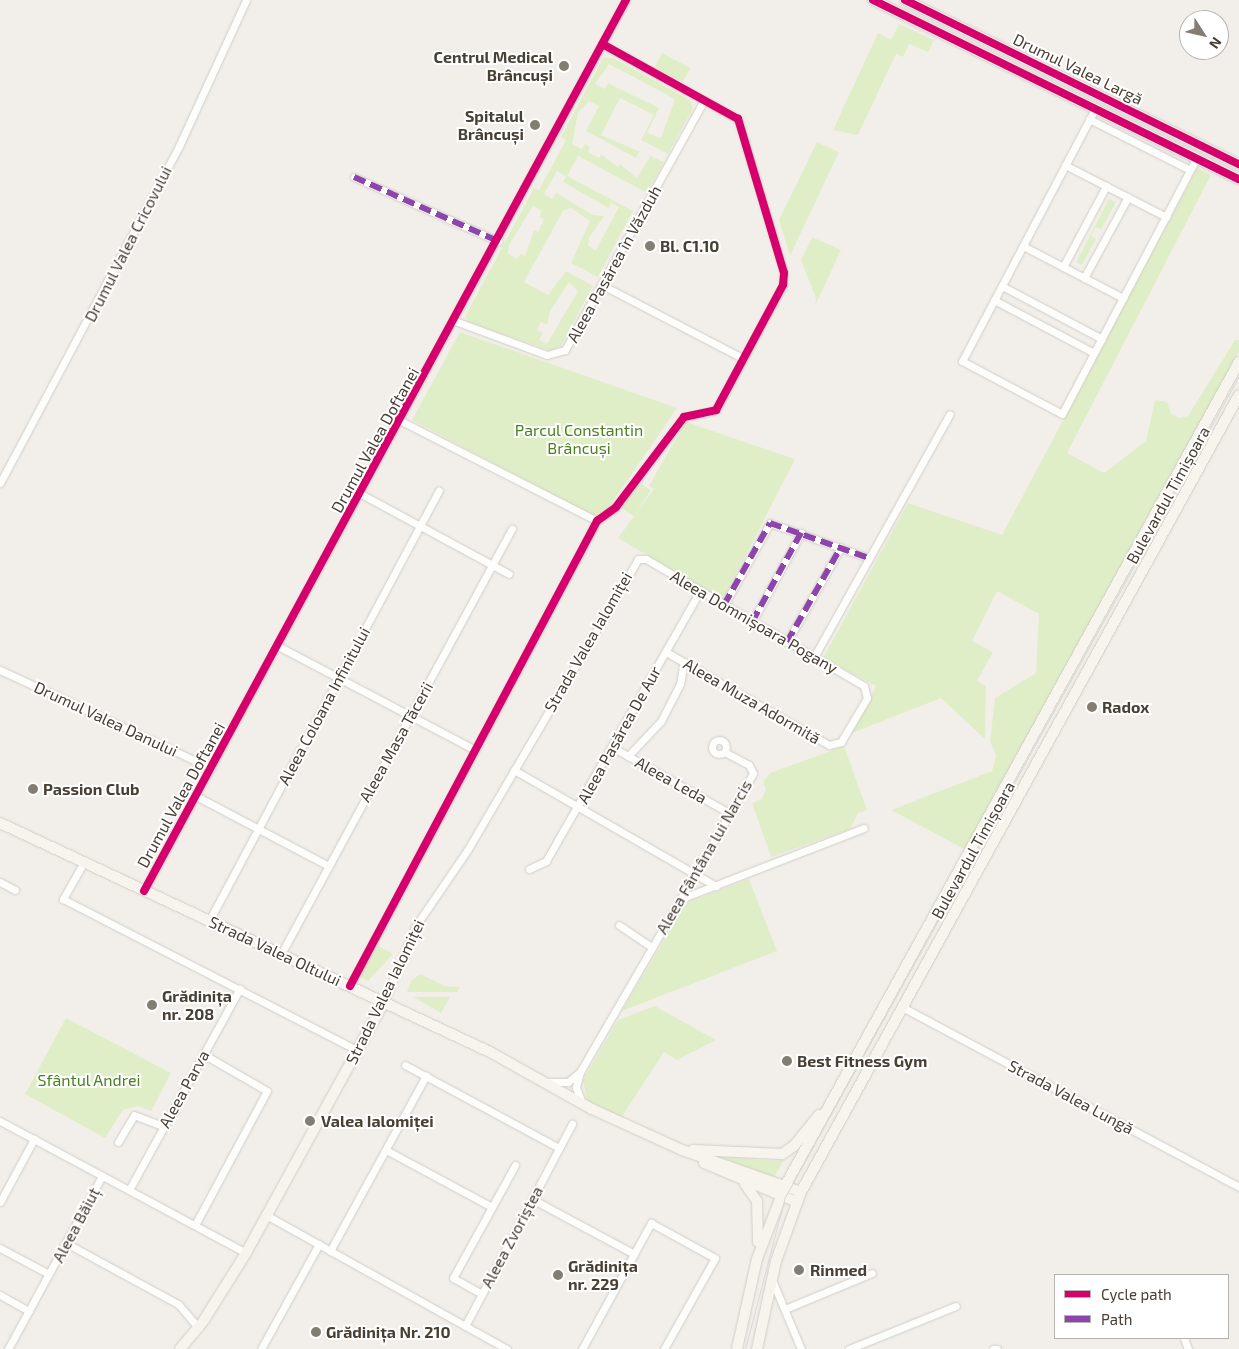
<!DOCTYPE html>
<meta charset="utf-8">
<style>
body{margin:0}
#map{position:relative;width:1239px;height:1349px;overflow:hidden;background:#f2efea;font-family:"Exo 2",sans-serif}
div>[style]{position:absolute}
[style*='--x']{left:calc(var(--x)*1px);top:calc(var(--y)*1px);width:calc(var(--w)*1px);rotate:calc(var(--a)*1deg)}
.green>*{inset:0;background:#e0eec7;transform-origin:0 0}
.roads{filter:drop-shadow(0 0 1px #d0cdc7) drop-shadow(0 0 1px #d0cdc7)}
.minor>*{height:7px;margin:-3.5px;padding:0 3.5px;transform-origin:3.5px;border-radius:3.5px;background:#fdfdfc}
.minor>.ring{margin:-3.5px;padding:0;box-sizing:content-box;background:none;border:7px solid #fdfdfc;border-radius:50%}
.secondary>*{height:10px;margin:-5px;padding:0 5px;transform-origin:5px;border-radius:5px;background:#f7f4ee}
.tram>*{height:1px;margin:-0.5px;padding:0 0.5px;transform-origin:0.5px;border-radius:0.5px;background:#d9d9d8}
.quiet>*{height:6px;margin-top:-3px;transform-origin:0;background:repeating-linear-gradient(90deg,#8e44ad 0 12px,transparent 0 18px)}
.cycleway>*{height:8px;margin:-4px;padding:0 4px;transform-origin:4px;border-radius:4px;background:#d6006c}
.dots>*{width:14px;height:14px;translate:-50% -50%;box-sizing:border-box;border:2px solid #fff;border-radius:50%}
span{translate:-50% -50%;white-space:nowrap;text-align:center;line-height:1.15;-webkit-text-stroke:4px #fff;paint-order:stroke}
.poi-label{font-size:16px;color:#494035;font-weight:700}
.right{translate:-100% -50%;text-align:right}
.left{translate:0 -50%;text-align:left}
.street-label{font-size:16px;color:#494035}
.park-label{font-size:16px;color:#498121}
.legend{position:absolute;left:1054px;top:1274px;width:175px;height:65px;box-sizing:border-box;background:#fff;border:1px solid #b6b3ae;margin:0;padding:6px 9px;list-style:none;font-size:15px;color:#494035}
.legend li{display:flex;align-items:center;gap:10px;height:25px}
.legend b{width:25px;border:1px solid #b6b3ae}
.north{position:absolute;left:1179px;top:10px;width:50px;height:50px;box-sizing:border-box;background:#fff;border:1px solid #b6b3ae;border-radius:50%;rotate:125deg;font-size:14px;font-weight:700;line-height:20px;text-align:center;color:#494035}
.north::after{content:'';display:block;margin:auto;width:18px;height:22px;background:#847d74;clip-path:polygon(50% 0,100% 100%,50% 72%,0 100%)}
</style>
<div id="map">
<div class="green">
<div style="clip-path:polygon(899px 24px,934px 40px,928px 52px,909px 44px,903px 57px,896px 54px,858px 135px,833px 130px,878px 33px,891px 40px)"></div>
<div style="left:662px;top:53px;width:32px;height:16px;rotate:28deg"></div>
<div style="clip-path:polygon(evenodd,603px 58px,613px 58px,690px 100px,693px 108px,668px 154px,641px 140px,654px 115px,620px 98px,601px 135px,664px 162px,647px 193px,578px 156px,567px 176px,633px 211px,598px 277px,571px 263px,590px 221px,571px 208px,563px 211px,524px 282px,548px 295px,566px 271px,593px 286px,561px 346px,551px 351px,469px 322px,465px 317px,534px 188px,539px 190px,566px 140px,561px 137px,603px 58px,609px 64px,675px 99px,661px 138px,647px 133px,659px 108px,608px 83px,605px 89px,595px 84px,609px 64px,603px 58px,589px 101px,599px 106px,586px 131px,636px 158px,640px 151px,650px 157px,637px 178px,620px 164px,618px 167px,601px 154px,599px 158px,588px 152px,590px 147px,585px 144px,582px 149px,572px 144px,578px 113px,589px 101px,603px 58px,557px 171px,566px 176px,563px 182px,582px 193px,609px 208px,611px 203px,619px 207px,596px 250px,588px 246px,589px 238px,604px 216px,593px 215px,556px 193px,552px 199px,544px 194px,557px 171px,603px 58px,533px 206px,542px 211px,539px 217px,544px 219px,538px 232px,534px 230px,525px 256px,520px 254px,517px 259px,508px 254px,509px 245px,533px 206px,603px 58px,569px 282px,578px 291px,547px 344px,539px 340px,543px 333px,537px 330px,541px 322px,547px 325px,550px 311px,569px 282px)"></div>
<div style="clip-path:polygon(817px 142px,839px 152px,790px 256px,779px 220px)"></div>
<div style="clip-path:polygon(1197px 168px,1211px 175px,1067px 453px,1104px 473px,1146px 441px,1155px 400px,1167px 402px,1171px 413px,1179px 418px,1188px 416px,1235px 340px,1239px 340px,1239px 351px,968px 851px,891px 810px,992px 771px,996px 755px,990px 742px,995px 698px,1036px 673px,1039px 614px,997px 591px,972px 641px,993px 652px,977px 681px,986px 686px,985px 739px,941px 698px,852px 733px,876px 686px,823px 658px,908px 503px,1002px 535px)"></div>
<div style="clip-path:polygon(1109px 199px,1116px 202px,1101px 230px,1096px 227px,1091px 236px,1096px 239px,1082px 265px,1076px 262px)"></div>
<div style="clip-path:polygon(812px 237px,841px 250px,815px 306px,816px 298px,801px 260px)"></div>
<div style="clip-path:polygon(460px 332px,677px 408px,605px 513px,597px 518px,412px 420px)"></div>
<div style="clip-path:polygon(686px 422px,795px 459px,723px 600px,618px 538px,654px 489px,649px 486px)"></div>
<div style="left:638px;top:482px;width:15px;height:31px;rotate:32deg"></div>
<div style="clip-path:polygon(844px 746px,867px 810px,858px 813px,850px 829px,771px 857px,752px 803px,762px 799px,766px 789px,763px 782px,770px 773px)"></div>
<div style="clip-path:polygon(749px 879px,777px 951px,622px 1011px,686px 903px)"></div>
<div style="clip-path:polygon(377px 945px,393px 954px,368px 981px,360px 977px)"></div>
<div style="clip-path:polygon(420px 974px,445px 986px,460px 987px,457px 992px,407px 992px,411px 981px)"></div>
<div style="clip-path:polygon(413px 997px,450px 997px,441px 1013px)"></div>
<div style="clip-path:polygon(655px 1006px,716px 1040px,677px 1060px,664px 1052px,621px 1118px,587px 1101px,583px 1080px,618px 1020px)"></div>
<div style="clip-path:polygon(66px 1018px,171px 1073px,151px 1111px,138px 1106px,123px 1110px,105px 1138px,25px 1094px)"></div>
<div style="clip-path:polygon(721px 1157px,776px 1161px,784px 1160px,774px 1177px)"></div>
</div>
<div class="roads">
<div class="minor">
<div style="--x:1095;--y:109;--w:285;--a:117.8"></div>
<div style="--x:962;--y:361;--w:113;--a:27.9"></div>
<div style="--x:1062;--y:414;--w:288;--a:-62.3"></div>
<div style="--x:1089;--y:119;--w:113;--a:26.8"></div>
<div style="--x:1065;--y:165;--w:114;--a:27.2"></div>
<div style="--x:354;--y:177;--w:158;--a:24"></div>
<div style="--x:1023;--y:246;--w:113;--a:27.5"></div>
<div style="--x:1063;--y:267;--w:92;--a:-62"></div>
<div style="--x:1084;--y:278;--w:92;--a:-61.5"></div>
<div style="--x:602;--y:285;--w:160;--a:27.5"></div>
<div style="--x:1002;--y:286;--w:113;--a:27.9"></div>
<div style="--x:994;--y:300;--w:113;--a:27.9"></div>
<div style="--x:455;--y:321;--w:98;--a:20.3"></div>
<div style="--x:547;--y:355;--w:19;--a:-16"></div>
<div style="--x:565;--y:350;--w:286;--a:-60.9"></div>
<div style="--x:401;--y:421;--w:220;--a:27"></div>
<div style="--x:0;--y:483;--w:382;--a:-62"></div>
<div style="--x:179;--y:146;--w:161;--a:-65.3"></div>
<div style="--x:361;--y:494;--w:168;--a:28.4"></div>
<div style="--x:724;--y:605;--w:94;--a:-60.7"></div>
<div style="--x:770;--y:523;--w:105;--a:19.5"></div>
<div style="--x:752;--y:622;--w:102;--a:-61.2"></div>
<div style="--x:787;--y:642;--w:109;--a:-60.4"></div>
<div style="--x:278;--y:646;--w:223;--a:27.8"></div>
<div style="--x:814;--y:657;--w:278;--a:-60.8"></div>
<div style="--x:0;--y:670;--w:233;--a:24.9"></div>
<div class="ring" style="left:712px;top:740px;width:7px;height:7px"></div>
<div style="--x:612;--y:747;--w:134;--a:29.4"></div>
<div style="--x:628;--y:756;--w:48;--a:-46.7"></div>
<div style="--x:661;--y:721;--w:42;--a:-62.8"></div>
<div style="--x:680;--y:684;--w:22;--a:-80"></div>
<div style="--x:514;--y:770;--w:233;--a:29.9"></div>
<div style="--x:196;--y:796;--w:150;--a:27.8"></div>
<div style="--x:84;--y:862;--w:43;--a:119.6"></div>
<div style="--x:63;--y:899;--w:331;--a:27.2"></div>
<div style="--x:529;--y:869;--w:19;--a:-25"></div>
<div style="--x:546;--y:861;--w:311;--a:-60.3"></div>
<div style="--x:0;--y:882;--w:17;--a:28"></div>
<div style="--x:144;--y:891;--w:1013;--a:-61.59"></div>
<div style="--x:680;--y:899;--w:197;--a:-21.1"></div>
<div style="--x:209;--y:921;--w:488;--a:-61.9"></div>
<div style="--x:619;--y:925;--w:40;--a:34"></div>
<div style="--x:281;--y:954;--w:484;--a:-61.5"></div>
<div style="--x:350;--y:986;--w:527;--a:-62.02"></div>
<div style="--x:597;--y:521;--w:24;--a:-36"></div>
<div style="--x:616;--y:507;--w:113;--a:-52.9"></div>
<div style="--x:684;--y:417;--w:33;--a:-12"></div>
<div style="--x:716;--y:410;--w:142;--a:-61.8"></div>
<div style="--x:783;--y:285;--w:12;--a:-85"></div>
<div style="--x:784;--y:273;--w:161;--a:-106.6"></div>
<div style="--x:738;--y:119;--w:155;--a:-151.1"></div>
<div style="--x:384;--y:1002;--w:81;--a:-67.5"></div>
<div style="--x:415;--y:927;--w:94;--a:-55.8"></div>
<div style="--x:468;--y:849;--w:336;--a:-59.6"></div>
<div style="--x:638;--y:559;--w:8;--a:0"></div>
<div style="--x:646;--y:559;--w:252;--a:30.2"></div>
<div style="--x:864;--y:686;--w:12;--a:76"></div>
<div style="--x:867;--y:698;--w:51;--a:120.6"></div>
<div style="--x:841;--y:742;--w:12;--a:166"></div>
<div style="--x:829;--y:745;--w:188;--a:-150.3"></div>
<div style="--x:904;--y:1008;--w:380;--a:28.1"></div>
<div style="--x:405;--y:1065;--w:175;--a:28.3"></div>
<div style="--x:549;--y:1082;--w:19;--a:0"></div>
<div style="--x:568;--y:1082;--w:16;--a:-40"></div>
<div style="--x:582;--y:1103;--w:17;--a:-111"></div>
<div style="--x:576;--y:1087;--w:16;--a:-75"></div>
<div style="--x:580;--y:1072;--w:345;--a:-59.9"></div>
<div style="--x:753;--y:773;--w:9;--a:-117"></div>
<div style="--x:749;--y:765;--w:27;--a:-152"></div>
<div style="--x:0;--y:1121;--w:279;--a:28.2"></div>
<div style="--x:118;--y:1142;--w:31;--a:-59"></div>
<div style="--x:134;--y:1115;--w:31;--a:21"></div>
<div style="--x:386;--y:1150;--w:120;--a:28.3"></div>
<div style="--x:129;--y:1190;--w:230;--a:-61.2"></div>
<div style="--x:532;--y:1199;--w:116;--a:28.3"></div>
<div style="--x:0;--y:1202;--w:72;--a:-61.6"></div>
<div style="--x:266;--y:1215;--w:276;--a:29.1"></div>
<div style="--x:195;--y:1225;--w:152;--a:-61.8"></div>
<div style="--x:267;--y:1091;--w:74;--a:-150"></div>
<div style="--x:66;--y:1243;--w:128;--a:28.6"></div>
<div style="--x:178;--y:1304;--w:32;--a:49"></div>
<div style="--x:0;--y:1248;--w:55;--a:28"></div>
<div style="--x:330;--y:1251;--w:200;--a:-61.3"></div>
<div style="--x:772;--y:1280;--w:75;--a:67.2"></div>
<div style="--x:482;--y:1294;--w:33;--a:-151"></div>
<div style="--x:453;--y:1278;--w:129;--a:-61.2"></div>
<div style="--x:0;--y:1295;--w:33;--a:29"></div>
<div style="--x:785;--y:1309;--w:94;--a:-22.5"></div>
<div style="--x:465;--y:1326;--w:229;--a:-62.1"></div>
<div style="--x:1184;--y:1338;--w:12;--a:70"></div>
<div style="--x:8;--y:1349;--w:197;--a:-61.5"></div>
<div style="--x:261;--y:1349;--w:120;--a:-61.1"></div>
<div style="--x:582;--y:1349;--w:144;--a:-61.3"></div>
<div style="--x:651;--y:1223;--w:73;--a:28.7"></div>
<div style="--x:715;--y:1258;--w:104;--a:119.3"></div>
<div style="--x:849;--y:1349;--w:115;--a:-21.9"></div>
<div style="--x:993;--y:1349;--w:4;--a:0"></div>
</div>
<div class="secondary">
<div style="--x:873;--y:0;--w:407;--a:26.1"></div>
<div style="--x:905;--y:0;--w:372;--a:26.2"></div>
<div style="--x:0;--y:823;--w:541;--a:25.05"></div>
<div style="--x:490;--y:1052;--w:117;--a:29.2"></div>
<div style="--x:592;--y:1109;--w:99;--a:24.5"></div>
<div style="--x:682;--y:1150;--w:126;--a:19.4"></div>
<div style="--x:693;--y:1150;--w:89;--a:2.6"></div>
<div style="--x:782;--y:1154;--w:14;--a:-34"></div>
<div style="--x:794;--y:1146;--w:40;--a:-51"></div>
<div style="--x:704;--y:1163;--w:101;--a:22.8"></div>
<div style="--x:745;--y:1184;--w:21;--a:55"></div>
<div style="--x:757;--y:1201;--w:41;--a:88.6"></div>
<div style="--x:180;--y:1349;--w:38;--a:-50"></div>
<div style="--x:204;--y:1320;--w:79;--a:-57.9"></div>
<div style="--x:246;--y:1253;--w:286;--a:-61.2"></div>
<div style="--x:737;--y:1349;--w:92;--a:-77.5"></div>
<div style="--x:757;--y:1259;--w:78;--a:-69"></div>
<div style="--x:785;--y:1186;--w:941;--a:-61.15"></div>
<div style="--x:757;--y:1349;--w:90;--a:-77.8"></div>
<div style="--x:776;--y:1261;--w:73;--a:-70.1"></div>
<div style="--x:801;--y:1192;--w:909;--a:-61.21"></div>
</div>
</div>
<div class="tram">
<div style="--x:745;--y:1349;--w:157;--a:-75.3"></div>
<div style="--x:785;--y:1197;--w:938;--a:-61.06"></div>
</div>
<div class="quiet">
<div style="--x:354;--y:177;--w:158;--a:24"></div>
<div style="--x:724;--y:605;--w:94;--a:-60.7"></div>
<div style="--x:770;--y:523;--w:105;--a:19.5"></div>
<div style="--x:752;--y:622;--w:102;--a:-61.2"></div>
<div style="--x:787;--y:642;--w:109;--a:-60.4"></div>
</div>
<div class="cycleway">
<div style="--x:873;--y:0;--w:407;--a:26.1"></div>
<div style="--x:905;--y:0;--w:372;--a:26.2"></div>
<div style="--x:144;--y:891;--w:1013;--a:-61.59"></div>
<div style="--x:350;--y:986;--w:527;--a:-62.02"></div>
<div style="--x:597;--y:521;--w:24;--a:-36"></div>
<div style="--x:616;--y:507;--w:113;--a:-52.9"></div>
<div style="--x:684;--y:417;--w:33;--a:-12"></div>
<div style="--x:716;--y:410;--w:142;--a:-61.8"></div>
<div style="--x:783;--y:285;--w:12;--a:-85"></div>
<div style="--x:784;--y:273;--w:161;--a:-106.6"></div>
<div style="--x:738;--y:119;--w:155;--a:-151.1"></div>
</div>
<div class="dots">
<div style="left:564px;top:66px;background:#847d74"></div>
<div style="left:535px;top:125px;background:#847d74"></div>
<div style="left:650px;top:246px;background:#847d74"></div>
<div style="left:1092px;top:707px;background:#847d74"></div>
<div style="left:33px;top:789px;background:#847d74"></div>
<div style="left:152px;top:1005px;background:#847d74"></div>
<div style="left:787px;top:1061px;background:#847d74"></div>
<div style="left:310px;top:1121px;background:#847d74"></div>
<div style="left:799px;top:1270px;background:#847d74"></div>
<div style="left:558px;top:1275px;background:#847d74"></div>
<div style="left:316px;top:1332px;background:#847d74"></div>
</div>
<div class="poi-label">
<span class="right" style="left:553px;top:66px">Centrul Medical<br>Brâncuși</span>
<span class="right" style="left:524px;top:125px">Spitalul<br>Brâncuși</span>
<span class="left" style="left:660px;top:246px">Bl. C1.10</span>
<span class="left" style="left:1102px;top:707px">Radox</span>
<span class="left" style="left:43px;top:789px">Passion Club</span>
<span class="left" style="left:162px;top:1005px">Grădinița<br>nr. 208</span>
<span class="left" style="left:797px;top:1061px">Best Fitness Gym</span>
<span class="left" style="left:321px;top:1121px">Valea Ialomiței</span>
<span class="left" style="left:568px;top:1275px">Grădinița<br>nr. 229</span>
<span class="left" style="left:810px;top:1270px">Rinmed</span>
<span class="left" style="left:326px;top:1332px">Grădinița Nr. 210</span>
</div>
<div class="street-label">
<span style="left:1078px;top:69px;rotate:26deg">Drumul Valea Largă</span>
<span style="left:128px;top:244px;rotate:-63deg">Drumul Valea Cricovului</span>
<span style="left:614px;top:264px;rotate:-61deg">Aleea Pasărea în Văzduh</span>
<span style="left:375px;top:440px;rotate:-61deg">Drumul Valea Doftanei</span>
<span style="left:1168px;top:495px;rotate:-61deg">Bulevardul Timișoara</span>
<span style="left:754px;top:622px;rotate:30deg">Aleea Domnișoara Pogany</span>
<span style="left:588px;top:642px;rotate:-60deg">Strada Valea Ialomiței</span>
<span style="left:752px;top:701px;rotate:30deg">Aleea Muza Adormită</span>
<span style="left:324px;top:706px;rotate:-62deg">Aleea Coloana Infinitului</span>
<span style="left:106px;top:719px;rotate:25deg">Drumul Valea Danului</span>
<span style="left:619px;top:735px;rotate:-61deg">Aleea Pasărea De Aur</span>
<span style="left:396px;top:742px;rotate:-61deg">Aleea Masa Tăcerii</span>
<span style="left:671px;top:780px;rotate:29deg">Aleea Leda</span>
<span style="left:181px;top:795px;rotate:-61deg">Drumul Valea Doftanei</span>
<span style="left:973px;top:850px;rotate:-61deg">Bulevardul Timișoara</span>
<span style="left:704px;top:857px;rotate:-60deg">Aleea Fântâna lui Narcis</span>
<span style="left:275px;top:951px;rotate:25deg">Strada Valea Oltului</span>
<span style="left:385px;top:992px;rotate:-64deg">Strada Valea Ialomiței</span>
<span style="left:184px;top:1089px;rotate:-61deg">Aleea Parva</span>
<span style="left:1071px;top:1097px;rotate:28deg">Strada Valea Lungă</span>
<span style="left:76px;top:1225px;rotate:-62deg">Aleea Băiuț</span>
<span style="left:512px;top:1237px;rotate:-62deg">Aleea Zvoriștea</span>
</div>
<div class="park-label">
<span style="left:579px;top:439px">Parcul Constantin<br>Brâncuși</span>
<span style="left:89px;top:1080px">Sfântul Andrei</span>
</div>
<ul class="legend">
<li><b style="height:6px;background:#d6006c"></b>Cycle path</li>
<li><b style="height:6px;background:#8e44ad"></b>Path</li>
</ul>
<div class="north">N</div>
</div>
